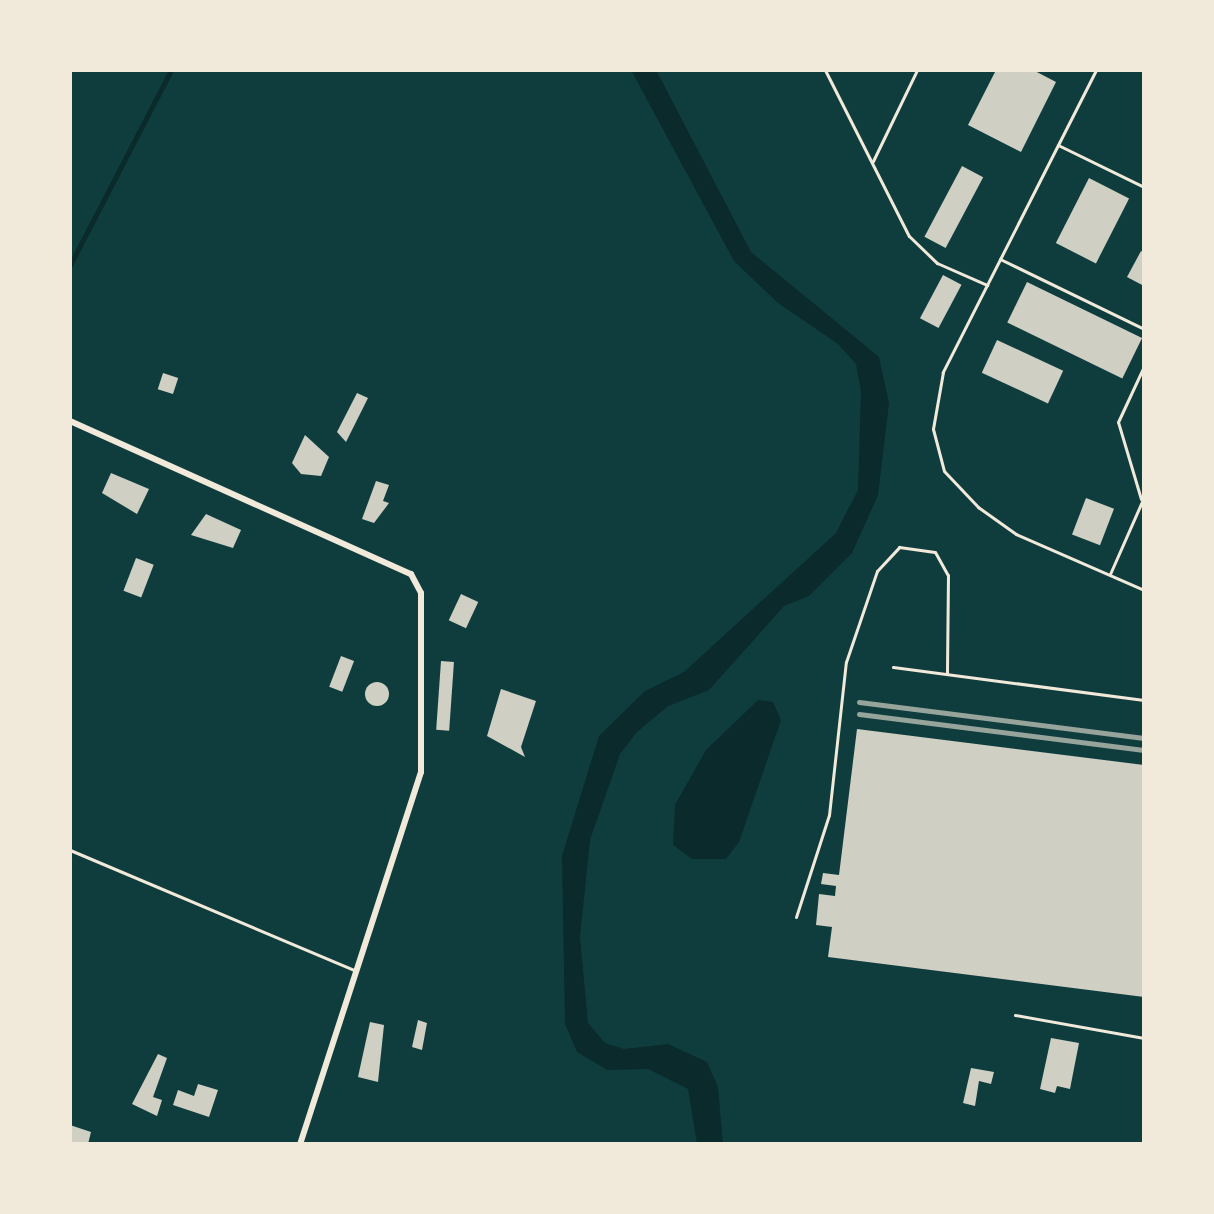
<!DOCTYPE html>
<style>
body{margin:0}
#map{position:relative;width:1214px;height:1214px;overflow:hidden;background:#0f3d3e;font-family:"Titillium Web",sans-serif}
div>[style]{position:absolute}
[style*='--x']{left:calc(var(--x)*1px);top:calc(var(--y)*1px);width:calc(var(--w)*1px);rotate:calc(var(--a)*1deg)}
.water>*{inset:0;background:#0a2a2b}
.stream>*{height:5px;margin:-2.5px;padding:0 2.5px;transform-origin:2.5px;border-radius:2.5px;background:#0a2a2b}
.building>*{inset:0;background:#cfcfc3;transform-origin:0 0}
.round{border-radius:50%}
.service>*{height:3px;margin:-1.5px;padding:0 1.5px;transform-origin:1.5px;border-radius:1.5px;background:#f1e9da}
.minor>*{height:6px;margin:-3px;padding:0 3px;transform-origin:3px;border-radius:3px;background:#f1e9da}
.rail>*{height:5px;margin:-2.5px;padding:0 2.5px;transform-origin:2.5px;border-radius:2.5px;background:#97a49c}
span{translate:-50% -50%;white-space:nowrap;text-align:center;line-height:1.15;-webkit-text-stroke:6px #f1e9da;paint-order:stroke}
.frame{position:absolute;inset:0;border:72px solid #f1e9da;pointer-events:none}
</style>
<div id="map">
<div class="water">
<div style="clip-path:polygon(631px 70px,656px 70px,751px 252px,879px 357px,889px 403px,878px 495px,852px 553px,809px 596px,784px 606px,709px 690px,668px 706px,637px 732px,620px 754px,590px 840px,580px 937px,588px 1023px,605px 1043px,624px 1049px,668px 1044px,707px 1062px,718px 1087px,723px 1144px,697px 1144px,688px 1089px,648px 1069px,607px 1070px,577px 1052px,565px 1024px,562px 856px,599px 736px,645px 691px,684px 672px,836px 533px,858px 490px,861px 391px,856px 364px,838px 344px,778px 303px,734px 261px)"></div>
<div style="clip-path:polygon(758px 700px,773px 702px,781px 720px,739px 842px,726px 859px,692px 859px,673px 845px,675px 805px,706px 750px)"></div>
</div>
<div class="stream">
<div style="--x:70;--y:265;--w:220;--a:-62.6"></div>
</div>
<div class="building">
<div style="clip-path:polygon(996px 70px,1033px 70px,1056px 82px,1021px 152px,968px 125px)"></div>
<div style="left:962px;top:166px;width:24px;height:80px;rotate:28deg"></div>
<div style="left:1089px;top:178px;width:45px;height:73px;rotate:27deg"></div>
<div style="clip-path:polygon(1141px 251px,1144px 253px,1144px 286px,1127px 277px)"></div>
<div style="left:943px;top:275px;width:21px;height:49px;rotate:28deg"></div>
<div style="left:1027px;top:282px;width:128px;height:45px;rotate:26deg"></div>
<div style="left:997px;top:340px;width:73px;height:36px;rotate:25deg"></div>
<div style="left:163px;top:373px;width:16px;height:17px;rotate:18deg"></div>
<div style="clip-path:polygon(357px 393px,368px 398px,346px 442px,337px 432px)"></div>
<div style="clip-path:polygon(305px 435px,329px 457px,321px 476px,301px 474px,292px 463px)"></div>
<div style="clip-path:polygon(111px 473px,149px 489px,137px 514px,102px 493px)"></div>
<div style="clip-path:polygon(376px 481px,389px 485px,383px 501px,389px 503px,374px 523px,362px 519px)"></div>
<div style="left:1086px;top:498px;width:30px;height:39px;rotate:21deg"></div>
<div style="clip-path:polygon(206px 514px,241px 530px,233px 548px,191px 535px)"></div>
<div style="left:136px;top:558px;width:19px;height:35px;rotate:21deg"></div>
<div style="left:461px;top:594px;width:19px;height:29px;rotate:25deg"></div>
<div style="left:341px;top:656px;width:14px;height:33px;rotate:21deg"></div>
<div style="left:441px;top:661px;width:13px;height:69px;rotate:4deg"></div>
<div class="round" style="left:365px;top:682px;width:24px;height:24px"></div>
<div style="clip-path:polygon(501px 689px,536px 701px,521px 747px,525px 757px,487px 736px)"></div>
<div style="clip-path:polygon(857px 729px,1144px 765px,1144px 997px,828px 957px,832px 927px,816px 925px,819px 894px,835px 896px,836px 886px,821px 884px,823px 873px,839px 875px)"></div>
<div style="clip-path:polygon(418px 1020px,427px 1023px,422px 1050px,412px 1047px)"></div>
<div style="clip-path:polygon(370px 1022px,384px 1025px,378px 1082px,358px 1077px)"></div>
<div style="clip-path:polygon(1051px 1038px,1079px 1043px,1070px 1089px,1057px 1086px,1055px 1093px,1040px 1089px)"></div>
<div style="clip-path:polygon(158px 1054px,167px 1058px,153px 1097px,162px 1100px,157px 1116px,132px 1104px)"></div>
<div style="clip-path:polygon(971px 1068px,994px 1072px,991px 1084px,979px 1081px,975px 1106px,963px 1103px)"></div>
<div style="clip-path:polygon(198px 1084px,218px 1090px,209px 1117px,173px 1105px,178px 1090px,194px 1096px)"></div>
<div style="clip-path:polygon(70px 1125px,91px 1132px,88px 1144px,70px 1144px)"></div>
</div>
<div class="service">
<div style="--x:825;--y:70;--w:186;--a:63.2"></div>
<div style="--x:909;--y:236;--w:39;--a:44"></div>
<div style="--x:937;--y:263;--w:55;--a:23.7"></div>
<div style="--x:1096;--y:70;--w:339;--a:116.9"></div>
<div style="--x:943;--y:372;--w:58;--a:100"></div>
<div style="--x:933;--y:429;--w:43;--a:75.3"></div>
<div style="--x:944;--y:471;--w:50;--a:46.6"></div>
<div style="--x:978;--y:507;--w:47;--a:35.4"></div>
<div style="--x:1016;--y:534;--w:140;--a:23.6"></div>
<div style="--x:1058;--y:145;--w:96;--a:26"></div>
<div style="--x:873;--y:161;--w:101;--a:-64.2"></div>
<div style="--x:1000;--y:259;--w:160;--a:25.9"></div>
<div style="--x:1141;--y:499;--w:80;--a:-106.6"></div>
<div style="--x:1118;--y:422;--w:62;--a:-65.1"></div>
<div style="--x:1110;--y:574;--w:84;--a:-66.2"></div>
<div style="--x:893;--y:667;--w:253;--a:7.5"></div>
<div style="--x:70;--y:850;--w:308;--a:22.9"></div>
<div style="--x:796;--y:917;--w:107;--a:-72.1"></div>
<div style="--x:829;--y:815;--w:154;--a:-83.7"></div>
<div style="--x:846;--y:662;--w:96;--a:-71.2"></div>
<div style="--x:877;--y:571;--w:33;--a:-47"></div>
<div style="--x:899;--y:547;--w:36;--a:8"></div>
<div style="--x:935;--y:552;--w:26;--a:61"></div>
<div style="--x:948;--y:575;--w:99;--a:90.6"></div>
<div style="--x:1015;--y:1015;--w:131;--a:10.1"></div>
</div>
<div class="minor">
<div style="--x:70;--y:421;--w:374;--a:24.2"></div>
<div style="--x:411;--y:574;--w:21;--a:62"></div>
<div style="--x:421;--y:593;--w:179;--a:90"></div>
<div style="--x:421;--y:772;--w:391;--a:108"></div>
</div>
<div class="rail">
<div style="--x:859;--y:702;--w:287;--a:7.2"></div>
<div style="--x:859;--y:714;--w:287;--a:7.2"></div>
</div>
<div class="frame"></div>
</div>
